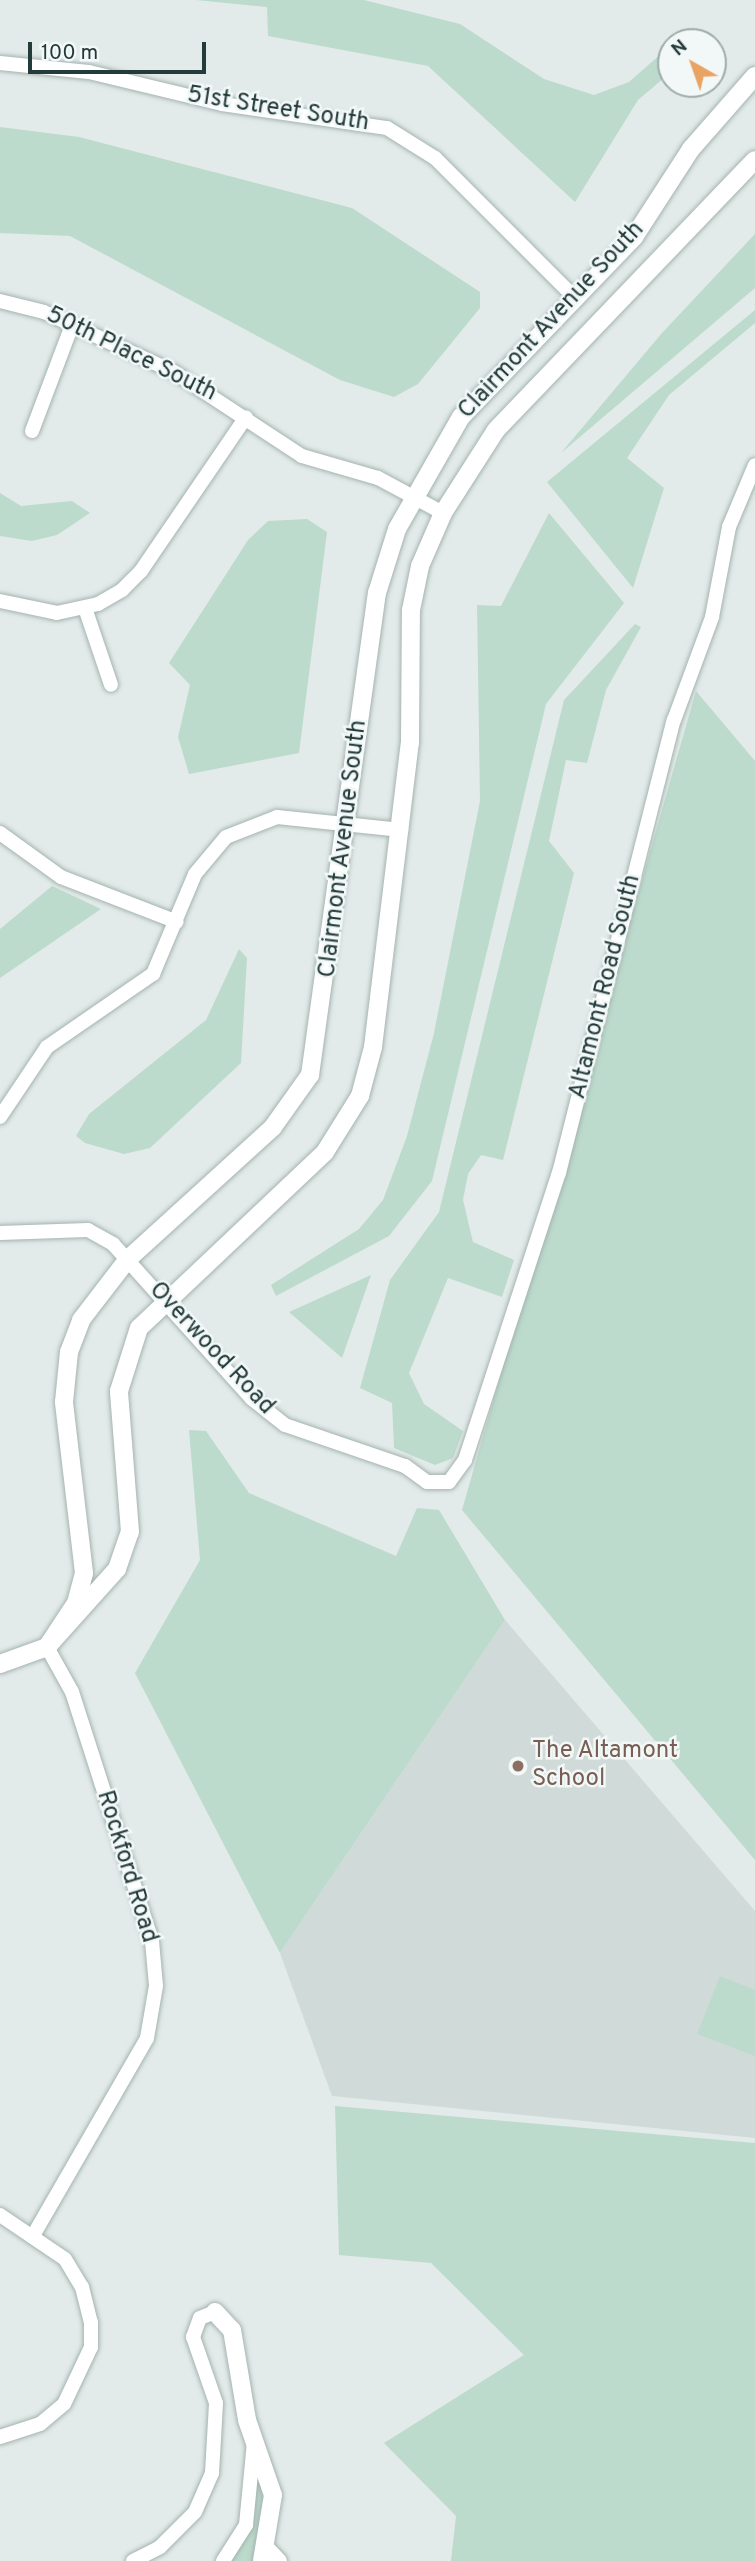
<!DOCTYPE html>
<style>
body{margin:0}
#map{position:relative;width:755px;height:2561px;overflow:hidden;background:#e2ebe9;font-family:Overpass,sans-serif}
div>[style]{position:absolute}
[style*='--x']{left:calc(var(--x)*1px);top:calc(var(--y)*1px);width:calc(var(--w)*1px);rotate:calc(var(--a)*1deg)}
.built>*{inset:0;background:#d0dbd9}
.green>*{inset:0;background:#bcdbcc}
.roads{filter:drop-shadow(0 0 2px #a5b3b1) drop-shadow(0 0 2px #a5b3b1)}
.minor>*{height:14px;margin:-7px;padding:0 7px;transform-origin:7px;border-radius:7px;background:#fff}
.tertiary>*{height:18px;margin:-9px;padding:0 9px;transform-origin:9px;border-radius:9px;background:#fff}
.dots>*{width:19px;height:19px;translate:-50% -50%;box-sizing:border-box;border:4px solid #f2f8f7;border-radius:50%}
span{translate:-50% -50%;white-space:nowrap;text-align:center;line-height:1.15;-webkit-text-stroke:5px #f2f8f7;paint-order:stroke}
.street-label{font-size:24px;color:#233b3a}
.education-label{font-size:24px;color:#785e54}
.left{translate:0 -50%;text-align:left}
.north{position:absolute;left:657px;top:28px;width:70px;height:70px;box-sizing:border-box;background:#f2f8f7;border:2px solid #9facab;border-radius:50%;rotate:320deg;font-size:19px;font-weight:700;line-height:28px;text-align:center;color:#233b3a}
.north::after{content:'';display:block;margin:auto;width:24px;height:32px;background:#e9a362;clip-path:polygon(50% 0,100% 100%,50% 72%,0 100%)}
.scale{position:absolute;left:28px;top:42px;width:178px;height:32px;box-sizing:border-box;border:4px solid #233b3a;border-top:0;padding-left:9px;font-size:21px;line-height:24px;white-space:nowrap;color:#233b3a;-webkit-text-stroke:5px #f2f8f7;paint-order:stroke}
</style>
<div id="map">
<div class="built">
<div style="clip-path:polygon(505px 1620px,755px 1911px,755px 2138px,332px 2096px,280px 1953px)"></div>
</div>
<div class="green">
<div style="clip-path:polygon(196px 0,364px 0,460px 24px,544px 79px,594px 95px,629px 82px,671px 45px,671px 72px,638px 100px,575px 202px,428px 66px,268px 36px,267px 7px)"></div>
<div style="clip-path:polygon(0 127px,79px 137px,352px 208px,480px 292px,480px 308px,418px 384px,394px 397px,340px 380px,70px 236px,0 233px)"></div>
<div style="clip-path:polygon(755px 234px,755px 288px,561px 453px,662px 333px)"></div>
<div style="clip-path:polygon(755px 310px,755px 323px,669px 395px,627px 458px,664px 488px,633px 588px,547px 482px)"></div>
<div style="clip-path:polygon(0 493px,21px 506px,72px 501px,90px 513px,57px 535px,32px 541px,0 536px)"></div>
<div style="clip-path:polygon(549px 513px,624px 603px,546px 704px,432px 1181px,389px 1236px,276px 1296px,271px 1285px,359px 1229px,383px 1200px,407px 1136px,434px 1033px,480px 801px,477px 605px,501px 606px)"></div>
<div style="clip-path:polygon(307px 519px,327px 532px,299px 753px,189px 774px,178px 737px,190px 685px,169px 663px,248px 540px,268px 521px)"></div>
<div style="clip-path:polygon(635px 624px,641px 627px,606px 690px,587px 763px,566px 760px,549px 841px,574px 873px,503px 1160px,481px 1155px,468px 1174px,463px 1200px,473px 1242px,514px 1260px,502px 1297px,448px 1278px,409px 1373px,424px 1404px,463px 1431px,453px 1458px,435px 1465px,394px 1448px,392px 1403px,360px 1388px,390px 1280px,439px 1212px,564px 700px)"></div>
<div style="clip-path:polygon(696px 691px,755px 761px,755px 1860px,462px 1510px)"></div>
<div style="clip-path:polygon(52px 886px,101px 909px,0 978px,0 929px)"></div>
<div style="clip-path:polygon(239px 949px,247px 958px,241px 1063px,150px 1148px,124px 1154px,85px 1143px,76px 1136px,89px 1114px,206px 1020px)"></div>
<div style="clip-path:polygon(371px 1275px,342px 1358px,289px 1312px)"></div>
<div style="clip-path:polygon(189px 1430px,206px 1431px,249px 1493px,396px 1556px,417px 1508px,439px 1510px,505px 1620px,280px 1953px,135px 1673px,200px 1560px)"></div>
<div style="clip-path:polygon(720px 1976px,755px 1990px,755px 2056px,697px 2034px)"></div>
<div style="clip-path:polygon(335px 2106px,755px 2143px,755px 2561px,451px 2561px,456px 2516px,384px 2443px,524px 2355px,431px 2263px,339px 2255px)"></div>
<div style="clip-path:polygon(254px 2464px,266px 2496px,260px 2546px,253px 2561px,229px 2561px,240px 2544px)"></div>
</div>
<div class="roads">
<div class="minor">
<div style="--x:0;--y:63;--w:89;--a:5.8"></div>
<div style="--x:89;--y:72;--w:137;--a:13.5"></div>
<div style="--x:222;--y:104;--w:167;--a:8.3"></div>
<div style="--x:387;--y:128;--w:57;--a:32"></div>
<div style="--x:435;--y:158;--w:199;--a:45"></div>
<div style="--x:0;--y:301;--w:45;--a:14"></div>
<div style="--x:44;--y:312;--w:143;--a:24.8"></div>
<div style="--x:174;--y:372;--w:153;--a:33.3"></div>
<div style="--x:302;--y:456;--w:79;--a:16.1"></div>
<div style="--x:378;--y:478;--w:74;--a:28.3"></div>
<div style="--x:32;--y:431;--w:113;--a:-69.3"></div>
<div style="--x:0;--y:601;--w:58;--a:11.9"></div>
<div style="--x:57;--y:613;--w:42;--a:-12.4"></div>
<div style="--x:98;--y:604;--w:28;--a:-30"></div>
<div style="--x:122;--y:590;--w:27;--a:-45"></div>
<div style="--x:141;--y:571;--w:186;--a:-55.7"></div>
<div style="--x:85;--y:608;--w:81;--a:71.3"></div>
<div style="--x:0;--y:833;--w:75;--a:35.8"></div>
<div style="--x:61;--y:877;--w:124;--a:21.2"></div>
<div style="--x:0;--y:1117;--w:84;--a:-56.1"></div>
<div style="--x:47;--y:1047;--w:129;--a:-34.6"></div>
<div style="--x:153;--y:974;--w:108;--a:-67.2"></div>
<div style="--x:195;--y:874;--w:48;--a:-50"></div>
<div style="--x:226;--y:837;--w:55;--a:-21.4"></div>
<div style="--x:277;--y:817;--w:125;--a:6"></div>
<div style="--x:0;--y:1233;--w:88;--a:-2"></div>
<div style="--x:88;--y:1230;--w:29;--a:29"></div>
<div style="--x:113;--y:1244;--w:207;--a:48.1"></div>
<div style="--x:251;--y:1398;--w:43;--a:38.5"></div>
<div style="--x:285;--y:1425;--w:127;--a:18.9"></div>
<div style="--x:405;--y:1466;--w:27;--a:36"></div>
<div style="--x:427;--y:1482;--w:22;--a:0"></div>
<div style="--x:449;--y:1482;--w:27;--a:-54"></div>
<div style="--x:465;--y:1460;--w:302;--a:-71.9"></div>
<div style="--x:559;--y:1173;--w:467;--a:-75.8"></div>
<div style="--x:674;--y:720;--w:110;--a:-69.7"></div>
<div style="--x:712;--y:617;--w:92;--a:-79.3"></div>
<div style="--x:729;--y:527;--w:67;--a:-67.2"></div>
<div style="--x:0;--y:2215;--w:78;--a:34.1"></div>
<div style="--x:65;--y:2259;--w:33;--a:59"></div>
<div style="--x:82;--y:2287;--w:36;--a:76"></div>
<div style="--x:91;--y:2322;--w:25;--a:90"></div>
<div style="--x:91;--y:2347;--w:63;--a:115.3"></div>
<div style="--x:64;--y:2404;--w:31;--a:140"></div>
<div style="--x:40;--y:2424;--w:42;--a:162"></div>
<div style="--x:34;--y:2234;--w:226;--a:-60"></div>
<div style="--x:147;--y:2038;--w:53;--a:-80.2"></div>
<div style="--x:156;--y:1986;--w:45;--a:-95.1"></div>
<div style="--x:152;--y:1941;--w:262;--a:-107.8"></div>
<div style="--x:72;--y:1692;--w:51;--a:-119.1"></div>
<div style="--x:267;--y:2547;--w:19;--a:47"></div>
<div style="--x:133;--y:2561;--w:30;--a:-27"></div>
<div style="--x:160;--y:2547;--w:49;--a:-45"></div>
<div style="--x:195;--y:2512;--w:43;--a:-66.4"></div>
<div style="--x:212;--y:2473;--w:70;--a:-86.7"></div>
<div style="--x:216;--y:2403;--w:70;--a:-109.2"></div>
<div style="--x:193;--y:2337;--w:20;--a:-70"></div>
<div style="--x:200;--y:2318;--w:16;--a:-22"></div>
<div style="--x:223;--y:2561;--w:43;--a:-57.4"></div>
<div style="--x:246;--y:2525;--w:83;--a:-84.5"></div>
</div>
<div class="tertiary">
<div style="--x:47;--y:1647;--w:53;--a:-56.6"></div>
<div style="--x:76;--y:1603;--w:31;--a:-75"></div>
<div style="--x:84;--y:1573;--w:172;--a:-96.7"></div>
<div style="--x:64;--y:1402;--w:50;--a:-84.3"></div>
<div style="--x:69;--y:1352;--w:34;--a:-69"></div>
<div style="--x:81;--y:1320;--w:77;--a:-52.4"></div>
<div style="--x:128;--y:1259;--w:196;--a:-42.3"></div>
<div style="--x:273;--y:1127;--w:64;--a:-54.6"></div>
<div style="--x:310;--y:1075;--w:487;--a:-82.1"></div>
<div style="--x:377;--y:593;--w:67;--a:-72.6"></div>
<div style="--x:397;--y:529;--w:129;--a:-60.3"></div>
<div style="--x:461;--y:417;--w:250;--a:-46.1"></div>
<div style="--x:634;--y:237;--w:105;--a:-57.1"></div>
<div style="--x:691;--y:149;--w:97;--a:-48.8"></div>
<div style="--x:0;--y:1664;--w:50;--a:-19.9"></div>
<div style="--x:47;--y:1647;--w:105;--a:-48.1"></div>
<div style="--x:117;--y:1569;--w:39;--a:-71"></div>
<div style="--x:130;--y:1532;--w:141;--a:-94.5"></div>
<div style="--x:119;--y:1391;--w:66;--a:-72.4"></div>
<div style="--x:139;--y:1328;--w:256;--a:-43.4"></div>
<div style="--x:325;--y:1152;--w:66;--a:-58"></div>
<div style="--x:360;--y:1096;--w:51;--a:-75.1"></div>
<div style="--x:373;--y:1047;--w:306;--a:-83.1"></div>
<div style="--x:410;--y:743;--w:133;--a:-89.6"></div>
<div style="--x:411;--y:610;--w:45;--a:-78.4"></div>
<div style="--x:420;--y:566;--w:58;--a:-66.5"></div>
<div style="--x:443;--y:513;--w:98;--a:-57.4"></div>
<div style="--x:496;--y:430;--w:374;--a:-46.2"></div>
<div style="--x:215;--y:2312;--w:25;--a:47"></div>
<div style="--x:232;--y:2330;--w:91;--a:80.5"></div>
<div style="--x:247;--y:2420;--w:79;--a:70.9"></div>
<div style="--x:273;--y:2495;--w:67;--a:99.5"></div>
</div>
</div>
<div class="dots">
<div style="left:518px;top:1766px;background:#8d6e63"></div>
</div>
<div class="street-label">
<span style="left:278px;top:110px;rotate:9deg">51st Street South</span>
<span style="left:552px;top:321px;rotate:-47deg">Clairmont Avenue South</span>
<span style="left:131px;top:355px;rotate:26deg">50th Place South</span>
<span style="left:344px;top:849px;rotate:-83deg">Clairmont Avenue South</span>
<span style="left:606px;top:987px;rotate:-76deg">Altamont Road South</span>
<span style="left:211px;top:1349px;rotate:47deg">Overwood Road</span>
<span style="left:126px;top:1867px;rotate:73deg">Rockford Road</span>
</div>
<div class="education-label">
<span class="left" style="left:532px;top:1766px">The Altamont<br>School</span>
</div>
<div class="north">N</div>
<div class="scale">100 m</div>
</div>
